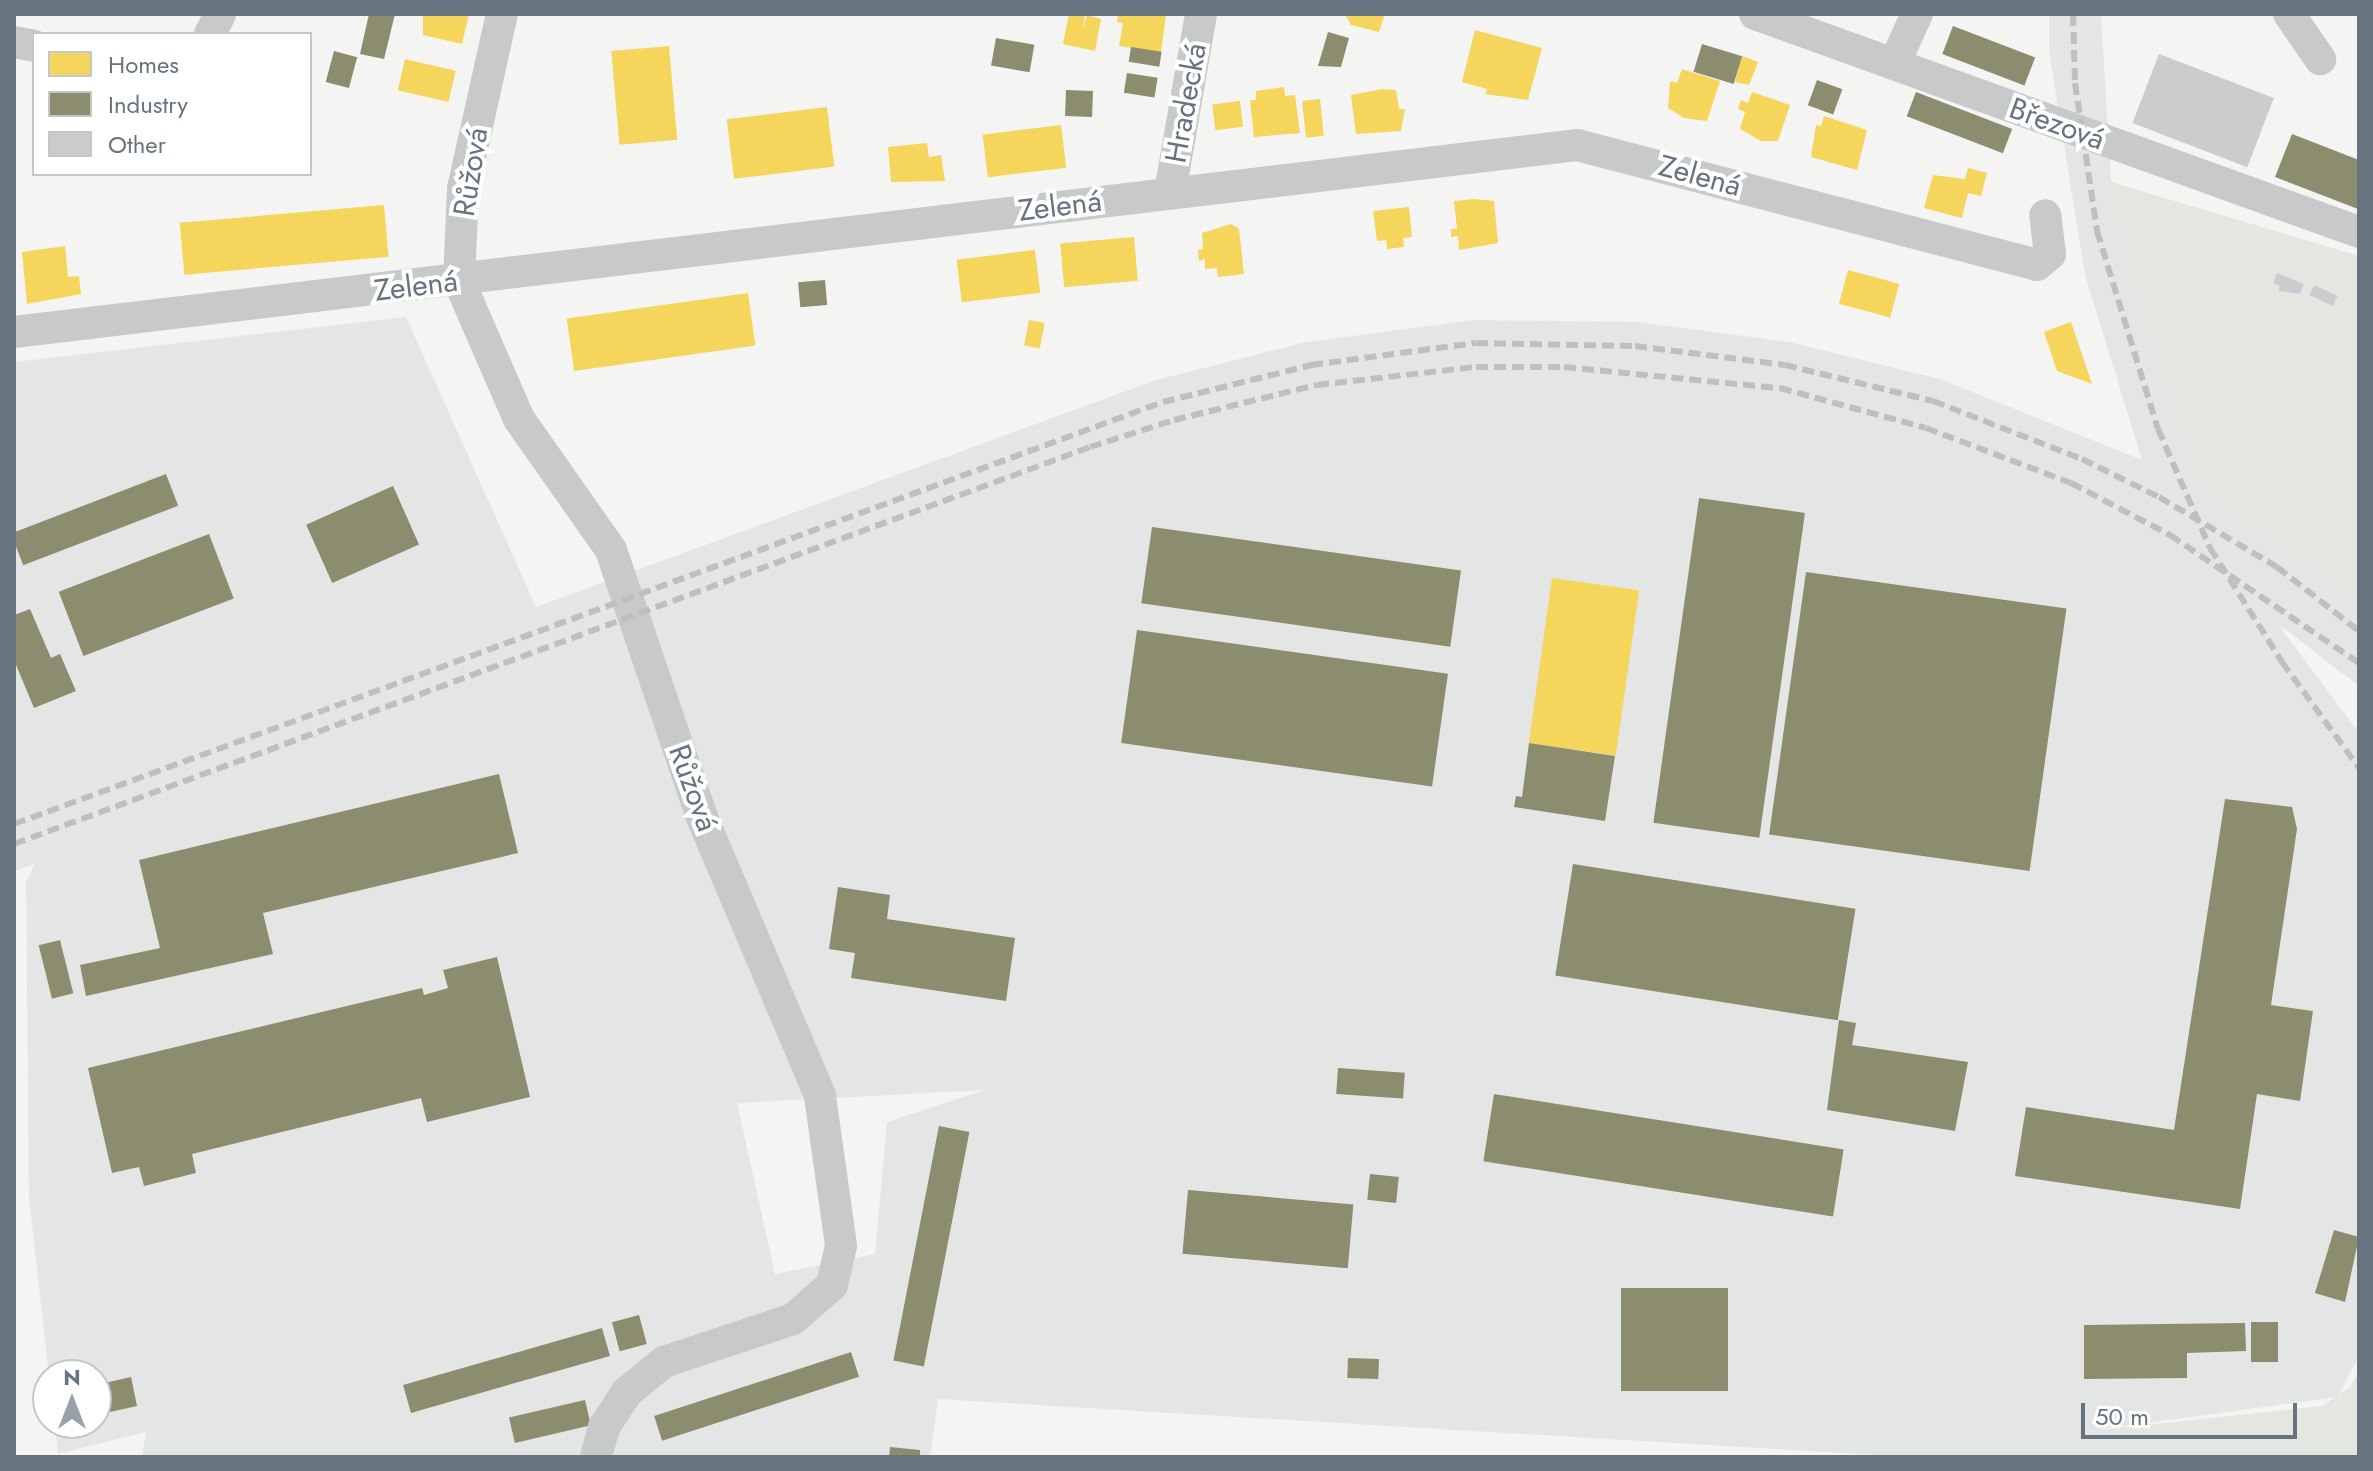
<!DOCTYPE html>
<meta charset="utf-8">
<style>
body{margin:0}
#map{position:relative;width:2373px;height:1471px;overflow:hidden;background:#f4f4f3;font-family:Jost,sans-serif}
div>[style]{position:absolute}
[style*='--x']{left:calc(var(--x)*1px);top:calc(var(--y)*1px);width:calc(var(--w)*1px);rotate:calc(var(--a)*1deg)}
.built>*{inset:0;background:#e4e6e5}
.green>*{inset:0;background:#e4e6e1}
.homes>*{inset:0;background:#f6d55c;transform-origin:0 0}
.industry>*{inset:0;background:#8c8c6e;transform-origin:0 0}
.building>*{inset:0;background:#cbcccd;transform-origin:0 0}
.minor>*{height:32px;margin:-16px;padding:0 16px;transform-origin:16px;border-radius:16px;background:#c8caca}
.rail>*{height:6px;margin-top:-3px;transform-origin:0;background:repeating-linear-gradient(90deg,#bebfc0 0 12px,transparent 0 18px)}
span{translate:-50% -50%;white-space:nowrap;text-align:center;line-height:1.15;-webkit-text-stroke:8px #fff;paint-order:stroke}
.street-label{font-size:30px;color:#677480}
.frame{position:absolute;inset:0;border:16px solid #677480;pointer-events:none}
.legend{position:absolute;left:32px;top:32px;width:280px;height:144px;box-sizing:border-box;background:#fff;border:2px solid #c2c7cc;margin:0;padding:10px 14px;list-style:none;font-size:24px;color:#677480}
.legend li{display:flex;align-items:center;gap:16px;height:40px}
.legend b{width:40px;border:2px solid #c2c7cc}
.north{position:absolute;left:32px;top:1359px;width:80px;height:80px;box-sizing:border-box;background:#fff;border:2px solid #c2c7cc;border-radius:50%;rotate:0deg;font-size:22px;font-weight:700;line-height:32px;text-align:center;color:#677480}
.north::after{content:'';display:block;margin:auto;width:28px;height:36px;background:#98a1a8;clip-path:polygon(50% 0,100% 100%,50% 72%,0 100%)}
.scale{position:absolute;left:2081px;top:1403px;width:216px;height:36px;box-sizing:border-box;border:4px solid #677480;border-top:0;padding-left:10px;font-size:24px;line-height:28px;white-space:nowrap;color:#677480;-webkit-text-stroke:6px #fff;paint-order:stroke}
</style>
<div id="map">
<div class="built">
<div style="clip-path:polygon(evenodd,2049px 14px,2101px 14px,2111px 182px,2127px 264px,2199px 488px,2359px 601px,2359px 686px,2278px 624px,2359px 733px,2359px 1355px,2338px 1397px,2080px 1432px,2060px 1457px,1908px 1457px,938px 1399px,930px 1457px,142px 1457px,146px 1432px,58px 1454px,55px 1423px,96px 1423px,96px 1375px,49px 1375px,29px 1198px,26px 882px,35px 864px,14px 871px,14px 362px,406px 317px,536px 607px,1156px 380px,1307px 342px,1475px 320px,1637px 322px,1789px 342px,1940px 379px,2142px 460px,2085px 275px,2049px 51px,2049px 14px,985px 1090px,887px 1122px,875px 1254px,775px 1274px,737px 1103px,985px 1090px)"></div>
</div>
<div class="green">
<div style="clip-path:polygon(2111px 182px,2359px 256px,2359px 601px,2199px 489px,2127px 264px)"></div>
<div style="clip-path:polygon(2359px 1372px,2359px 1457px,2056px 1457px,2080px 1432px,2322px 1406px,2349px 1388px)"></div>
</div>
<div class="homes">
<div style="clip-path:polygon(423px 14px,469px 14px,462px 44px,423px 35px)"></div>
<div style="clip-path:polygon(1069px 14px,1085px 15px,1083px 31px,1087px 15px,1101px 19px,1095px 51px,1063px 44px)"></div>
<div style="clip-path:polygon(1118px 14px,1166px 14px,1161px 52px,1119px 46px,1123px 23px,1117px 22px)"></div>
<div style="clip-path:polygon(1345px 14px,1385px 14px,1379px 32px,1351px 25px)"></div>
<div style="clip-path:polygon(1475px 30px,1542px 48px,1528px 100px,1485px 94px,1487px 89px,1462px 82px)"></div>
<div style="left:669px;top:46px;width:94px;height:58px;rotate:85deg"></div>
<div style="clip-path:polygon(1742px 56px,1758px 62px,1749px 85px,1735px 82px)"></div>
<div style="left:405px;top:59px;width:52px;height:32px;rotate:13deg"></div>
<div style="clip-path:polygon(1682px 69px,1720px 81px,1707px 121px,1684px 118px,1668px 108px,1670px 81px,1677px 83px)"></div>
<div style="clip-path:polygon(1284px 87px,1285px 96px,1295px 95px,1300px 133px,1254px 137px,1250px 100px,1256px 100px,1256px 91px)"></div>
<div style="clip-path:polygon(1383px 89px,1396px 90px,1399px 109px,1405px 109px,1401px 131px,1356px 134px,1351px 95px)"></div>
<div style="clip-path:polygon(1752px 92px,1790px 105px,1778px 141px,1761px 141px,1740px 129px,1745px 112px,1738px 109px,1741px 100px,1748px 103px)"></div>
<div style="left:1320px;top:99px;width:37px;height:18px;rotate:84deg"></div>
<div style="left:1240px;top:101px;width:26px;height:28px;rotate:83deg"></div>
<div style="left:827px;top:107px;width:60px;height:101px;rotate:83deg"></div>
<div style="clip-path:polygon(1824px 116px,1867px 130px,1857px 170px,1811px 157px,1816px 125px,1821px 126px)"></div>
<div style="left:1061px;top:125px;width:43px;height:79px;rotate:83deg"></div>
<div style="clip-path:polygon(927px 143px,929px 157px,941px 155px,945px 181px,891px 182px,888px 147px)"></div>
<div style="clip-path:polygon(1968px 168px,1987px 173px,1981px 196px,1968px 193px,1962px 218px,1924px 208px,1933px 175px,1965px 179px)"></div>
<div style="clip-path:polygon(1474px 199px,1494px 201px,1498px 243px,1459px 250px,1458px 236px,1451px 237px,1451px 229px,1457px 229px,1454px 201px)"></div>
<div style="left:384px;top:205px;width:52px;height:205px;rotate:85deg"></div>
<div style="clip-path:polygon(1409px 207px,1412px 237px,1403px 238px,1404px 247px,1387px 249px,1386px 240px,1377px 241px,1373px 211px)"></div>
<div style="clip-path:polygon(1231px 224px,1239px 229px,1244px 274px,1218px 277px,1217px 268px,1205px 269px,1205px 259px,1199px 261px,1198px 250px,1203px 249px,1202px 233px)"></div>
<div style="left:1134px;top:237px;width:44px;height:74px;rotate:85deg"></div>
<div style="clip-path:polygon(65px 246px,68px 277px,79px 276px,81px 294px,27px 304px,22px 252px)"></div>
<div style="left:1035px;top:250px;width:43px;height:79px;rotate:83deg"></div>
<div style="left:1848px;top:270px;width:53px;height:35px;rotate:15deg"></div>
<div style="left:748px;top:293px;width:53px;height:183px;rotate:82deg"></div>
<div style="left:1029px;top:320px;width:16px;height:26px;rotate:11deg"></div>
<div style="clip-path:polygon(2071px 322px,2092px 384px,2057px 371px,2044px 332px)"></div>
<div style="left:1552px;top:578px;width:88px;height:167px;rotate:8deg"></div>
</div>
<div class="industry">
<div style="clip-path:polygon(369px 14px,395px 14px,384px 59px,360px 54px)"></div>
<div style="left:1953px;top:26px;width:88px;height:30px;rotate:21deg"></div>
<div style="clip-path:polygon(1328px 32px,1349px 38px,1341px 67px,1318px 66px)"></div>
<div style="left:996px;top:38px;width:39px;height:28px;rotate:10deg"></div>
<div style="left:1702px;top:44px;width:42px;height:29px;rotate:17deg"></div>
<div style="left:1131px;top:47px;width:31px;height:15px;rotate:9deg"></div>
<div style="left:334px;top:51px;width:24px;height:32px;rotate:15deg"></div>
<div style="left:1127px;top:73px;width:31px;height:20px;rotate:9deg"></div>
<div style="left:1817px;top:80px;width:27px;height:27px;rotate:20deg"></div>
<div style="left:1066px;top:90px;width:27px;height:26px;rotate:2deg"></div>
<div style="left:1916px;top:92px;width:103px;height:26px;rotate:21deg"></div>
<div style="clip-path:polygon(2292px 134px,2359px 160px,2358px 209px,2275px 177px)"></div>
<div style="left:825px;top:280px;width:25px;height:27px;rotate:85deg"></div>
<div style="left:166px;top:474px;width:34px;height:166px;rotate:69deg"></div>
<div style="left:393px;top:486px;width:64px;height:95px;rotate:66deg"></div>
<div style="left:1699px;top:498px;width:107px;height:328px;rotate:8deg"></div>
<div style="left:1152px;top:527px;width:312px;height:77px;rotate:8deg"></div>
<div style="left:209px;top:534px;width:69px;height:161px;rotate:69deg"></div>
<div style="left:1806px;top:572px;width:263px;height:265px;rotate:8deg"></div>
<div style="clip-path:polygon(30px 609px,51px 658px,60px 654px,76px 691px,34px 708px,14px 660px,14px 615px)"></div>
<div style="left:1137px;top:630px;width:314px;height:114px;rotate:8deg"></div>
<div style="clip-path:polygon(1529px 743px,1615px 756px,1605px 821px,1514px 807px,1516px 796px,1522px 797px)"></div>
<div style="clip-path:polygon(499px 774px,518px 853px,263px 913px,273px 954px,86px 996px,80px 965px,160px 948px,139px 860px)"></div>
<div style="clip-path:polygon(2225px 799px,2292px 807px,2297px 829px,2271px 1005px,2313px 1011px,2300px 1101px,2257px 1094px,2240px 1209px,2015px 1176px,2026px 1107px,2174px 1130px)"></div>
<div style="left:1573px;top:864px;width:286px;height:113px;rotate:9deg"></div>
<div style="clip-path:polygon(838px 887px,890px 895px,887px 919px,1015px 938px,1006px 1001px,851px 978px,855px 953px,829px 949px)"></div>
<div style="left:60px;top:940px;width:55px;height:22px;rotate:76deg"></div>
<div style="clip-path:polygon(497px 957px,530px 1097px,427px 1122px,421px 1098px,192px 1154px,196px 1173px,144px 1186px,139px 1167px,112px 1173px,88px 1068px,422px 988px,424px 995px,448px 988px,443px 970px)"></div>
<div style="clip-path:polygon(1839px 1020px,1856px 1023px,1852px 1045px,1968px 1062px,1955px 1131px,1827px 1110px)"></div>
<div style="left:1338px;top:1068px;width:67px;height:26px;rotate:4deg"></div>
<div style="left:1494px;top:1094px;width:354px;height:68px;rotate:9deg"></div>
<div style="left:939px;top:1126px;width:31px;height:239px;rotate:11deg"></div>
<div style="left:1370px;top:1174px;width:29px;height:26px;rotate:6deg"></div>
<div style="left:1188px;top:1190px;width:166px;height:64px;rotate:5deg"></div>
<div style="clip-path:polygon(2334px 1230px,2359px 1237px,2345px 1302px,2315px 1293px)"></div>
<div style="left:1621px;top:1288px;width:107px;height:103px"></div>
<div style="left:639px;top:1315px;width:30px;height:28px;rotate:75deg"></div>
<div style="left:2251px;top:1322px;width:27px;height:40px"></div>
<div style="clip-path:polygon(2245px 1323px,2246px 1351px,2187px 1353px,2187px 1378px,2084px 1379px,2084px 1325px)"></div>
<div style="left:602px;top:1328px;width:29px;height:207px;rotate:74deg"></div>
<div style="left:851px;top:1352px;width:26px;height:207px;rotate:72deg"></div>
<div style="left:1348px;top:1358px;width:31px;height:20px;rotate:2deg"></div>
<div style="clip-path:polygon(131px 1377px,137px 1406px,96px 1415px,96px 1385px)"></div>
<div style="left:585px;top:1400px;width:26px;height:78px;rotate:77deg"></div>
<div style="clip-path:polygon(890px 1447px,920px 1450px,920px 1457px,889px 1457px)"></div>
</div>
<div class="building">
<div style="left:2159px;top:54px;width:123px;height:74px;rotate:21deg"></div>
<div style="clip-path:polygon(2277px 273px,2304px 284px,2300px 294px,2278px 291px,2280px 286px,2273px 283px)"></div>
<div style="left:2314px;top:285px;width:26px;height:11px;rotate:25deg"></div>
</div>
<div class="minor">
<div style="--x:502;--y:14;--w:179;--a:102.6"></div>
<div style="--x:463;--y:189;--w:92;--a:92.5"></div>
<div style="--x:459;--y:281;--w:150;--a:66.5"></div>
<div style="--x:519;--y:419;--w:160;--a:54.9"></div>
<div style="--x:611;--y:550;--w:280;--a:71.2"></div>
<div style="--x:701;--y:815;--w:305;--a:67"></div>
<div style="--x:820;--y:1096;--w:151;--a:82"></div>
<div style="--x:841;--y:1246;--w:40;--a:103"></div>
<div style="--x:832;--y:1285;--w:52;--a:138.9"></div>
<div style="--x:793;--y:1319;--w:136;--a:161.6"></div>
<div style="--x:664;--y:1362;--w:48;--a:141"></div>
<div style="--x:627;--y:1392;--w:42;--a:123.3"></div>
<div style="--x:604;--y:1427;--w:31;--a:105"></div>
<div style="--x:1755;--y:14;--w:642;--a:19.85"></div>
<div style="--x:2289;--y:14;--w:55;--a:55.4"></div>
<div style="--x:210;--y:34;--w:22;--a:-63"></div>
<div style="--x:14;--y:42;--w:20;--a:11"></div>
<div style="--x:1895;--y:62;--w:53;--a:-65.4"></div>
<div style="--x:1170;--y:192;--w:181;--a:-80.1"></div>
<div style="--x:14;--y:332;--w:1574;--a:-6.82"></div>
<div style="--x:1577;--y:145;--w:475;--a:14.6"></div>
<div style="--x:2037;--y:265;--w:17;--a:-40"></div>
<div style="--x:2050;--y:254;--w:39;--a:-97"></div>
</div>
<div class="rail">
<div style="--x:2073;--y:14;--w:69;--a:88.3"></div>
<div style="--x:2075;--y:83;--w:150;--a:81.5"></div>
<div style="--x:2097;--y:231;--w:207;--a:72.9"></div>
<div style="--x:2158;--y:429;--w:130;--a:66.4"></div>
<div style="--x:2210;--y:548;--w:135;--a:57.7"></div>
<div style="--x:2282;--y:662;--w:131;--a:54"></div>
<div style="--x:14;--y:824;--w:1224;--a:-20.17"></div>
<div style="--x:1163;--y:402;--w:153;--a:-14"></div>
<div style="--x:1311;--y:365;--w:166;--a:-7.6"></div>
<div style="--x:1476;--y:343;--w:159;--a:1.1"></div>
<div style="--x:1635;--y:346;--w:151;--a:7.2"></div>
<div style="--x:1785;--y:365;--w:152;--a:13.7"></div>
<div style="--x:1933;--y:401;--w:160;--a:21.3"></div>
<div style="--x:2082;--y:459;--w:86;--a:26.3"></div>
<div style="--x:2159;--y:497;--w:137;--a:30.7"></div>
<div style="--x:2277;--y:567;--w:104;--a:38"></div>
<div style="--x:14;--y:844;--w:1147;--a:-20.25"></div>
<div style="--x:1090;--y:447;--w:88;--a:-17.8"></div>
<div style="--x:1174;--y:420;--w:147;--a:-13.8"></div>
<div style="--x:1317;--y:385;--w:160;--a:-6.5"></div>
<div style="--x:1476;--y:367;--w:88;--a:0"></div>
<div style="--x:1564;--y:367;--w:217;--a:5.6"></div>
<div style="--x:1780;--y:388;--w:151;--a:15.3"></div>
<div style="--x:1926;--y:428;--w:155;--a:20.8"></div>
<div style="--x:2071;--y:483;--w:112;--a:27.7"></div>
<div style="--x:2170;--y:535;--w:228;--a:34.1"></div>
</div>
<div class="street-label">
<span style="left:1186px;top:103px;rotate:-80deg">Hradecká</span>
<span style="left:2057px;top:124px;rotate:20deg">Březová</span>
<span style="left:471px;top:172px;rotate:-81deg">Růžová</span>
<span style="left:1700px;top:176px;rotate:15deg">Zelená</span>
<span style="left:1060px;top:206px;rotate:-7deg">Zelená</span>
<span style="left:416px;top:286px;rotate:-7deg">Zelená</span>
<span style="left:693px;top:788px;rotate:70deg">Růžová</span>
</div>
<div class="frame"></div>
<ul class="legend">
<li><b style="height:22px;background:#f6d55c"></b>Homes</li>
<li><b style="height:22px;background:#8c8c6e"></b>Industry</li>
<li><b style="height:22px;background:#cbcccd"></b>Other</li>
</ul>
<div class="north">N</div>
<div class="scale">50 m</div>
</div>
